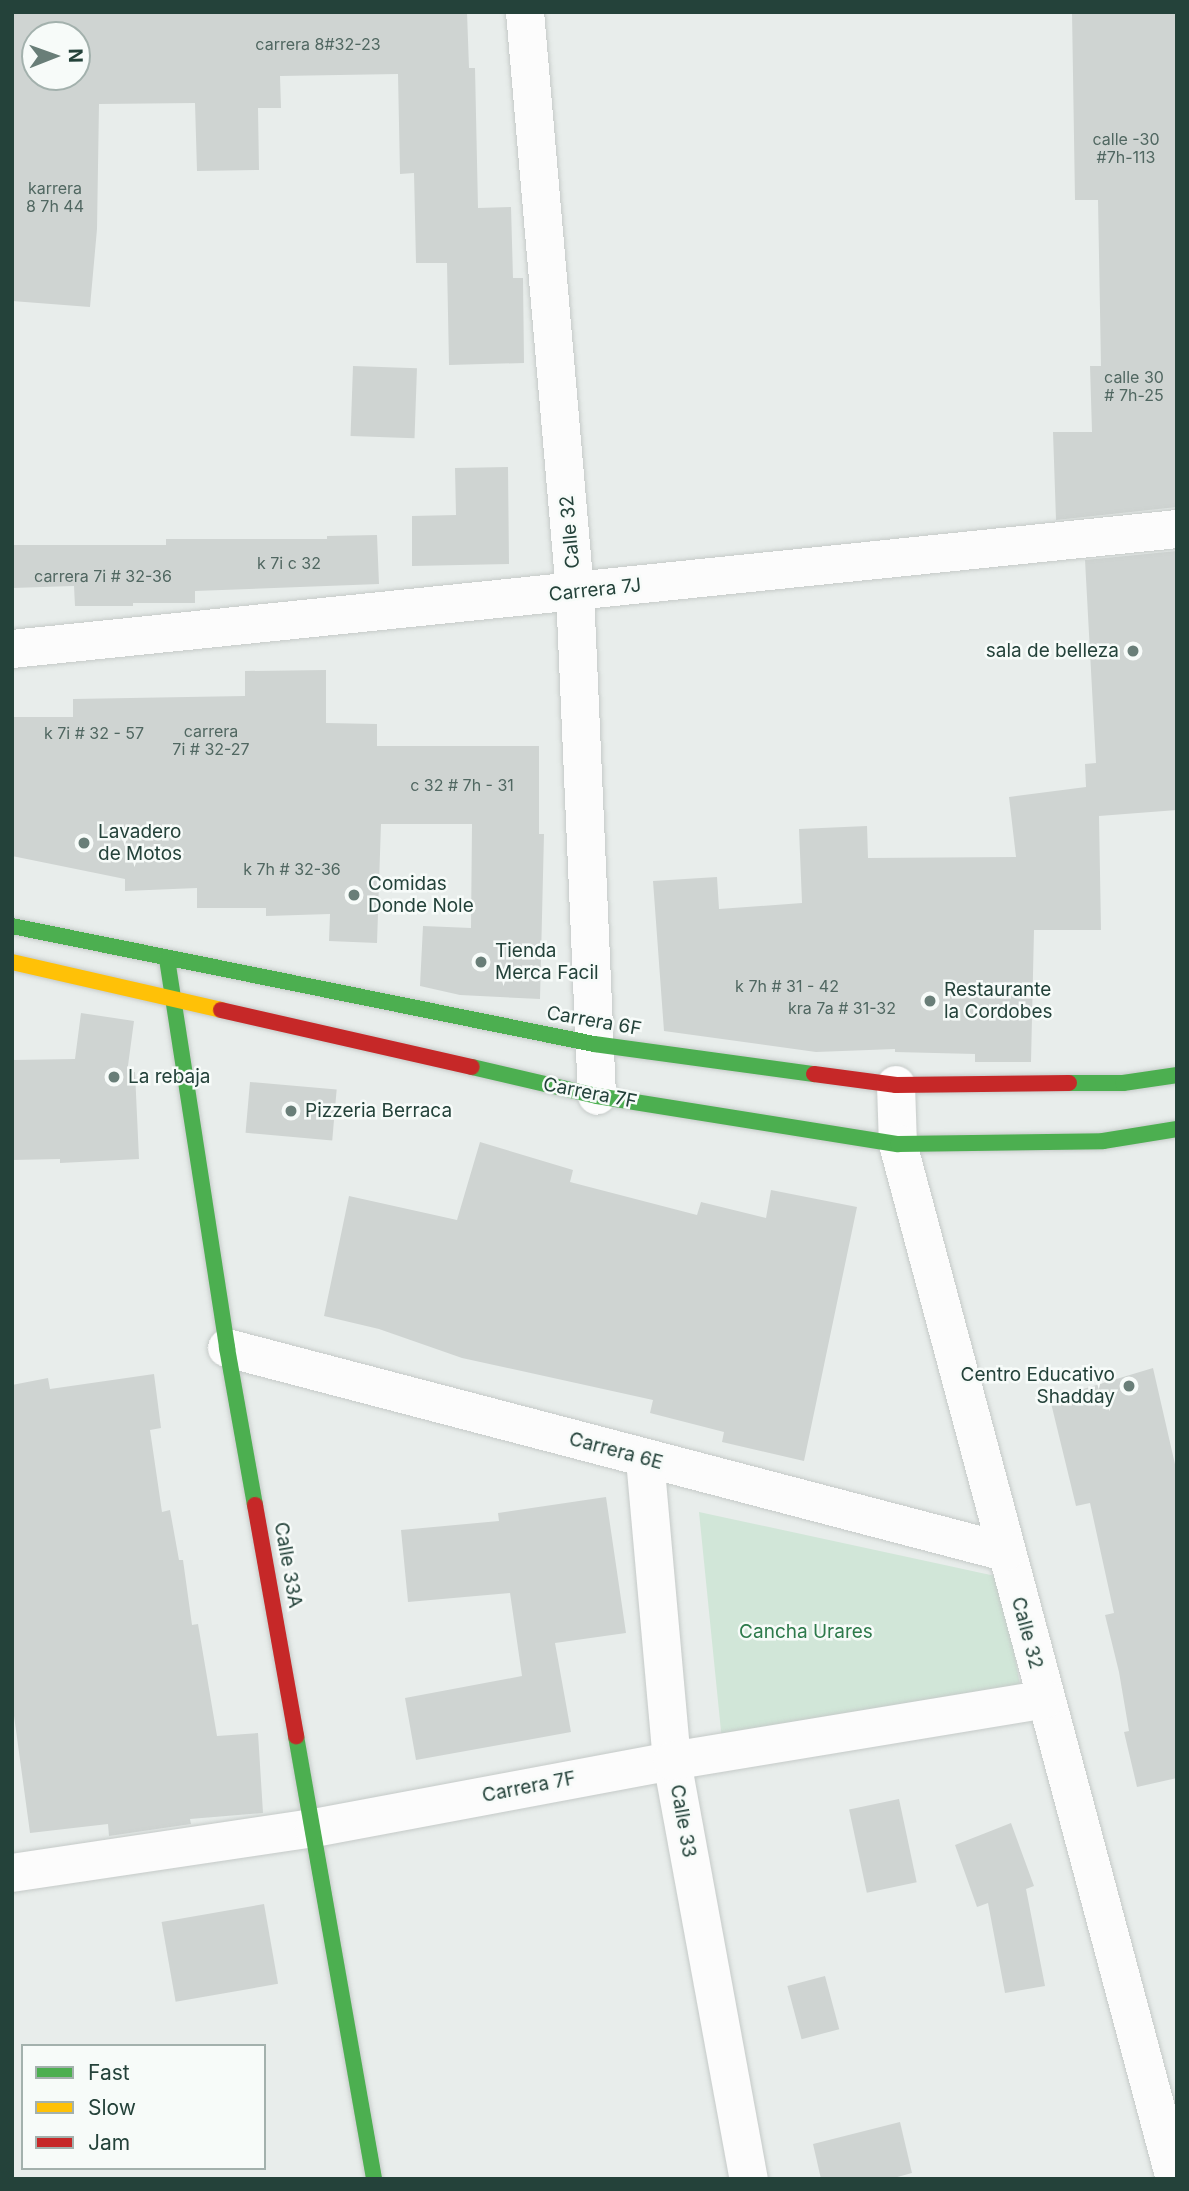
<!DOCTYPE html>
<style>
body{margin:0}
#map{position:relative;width:1189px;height:2191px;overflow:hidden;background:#e8edeb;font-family:Inter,sans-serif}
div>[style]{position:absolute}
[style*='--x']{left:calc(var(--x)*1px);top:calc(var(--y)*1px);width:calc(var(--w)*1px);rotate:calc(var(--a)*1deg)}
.green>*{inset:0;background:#d1e6d8}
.building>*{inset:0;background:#cfd4d2;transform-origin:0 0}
.roads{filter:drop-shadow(0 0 2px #c5cac8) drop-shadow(0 0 2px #c5cac8)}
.street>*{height:38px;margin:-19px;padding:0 19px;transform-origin:19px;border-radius:19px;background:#fcfcfc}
.fast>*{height:16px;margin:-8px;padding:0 8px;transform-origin:8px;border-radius:8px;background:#4caf50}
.slow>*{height:16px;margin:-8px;padding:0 8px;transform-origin:8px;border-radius:8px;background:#ffc107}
.jam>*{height:16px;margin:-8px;padding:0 8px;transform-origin:8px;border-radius:8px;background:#c62828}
.dots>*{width:19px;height:19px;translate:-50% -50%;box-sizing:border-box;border:4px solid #f7fbf9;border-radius:50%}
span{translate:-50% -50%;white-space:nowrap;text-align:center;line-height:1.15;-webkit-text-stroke:5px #f7fbf9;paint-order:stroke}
.number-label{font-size:16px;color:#506761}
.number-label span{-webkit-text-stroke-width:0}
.street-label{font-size:19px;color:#24423a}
.poi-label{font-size:19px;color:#24423a}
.right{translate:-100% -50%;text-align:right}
.left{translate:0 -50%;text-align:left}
.park-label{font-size:19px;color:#2d7a4b}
.frame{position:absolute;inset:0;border:14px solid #24423a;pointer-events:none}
.legend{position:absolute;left:21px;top:2044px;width:245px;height:126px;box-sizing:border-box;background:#f7fbf9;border:2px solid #a3b1ad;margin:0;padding:9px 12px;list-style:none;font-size:21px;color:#24423a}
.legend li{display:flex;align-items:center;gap:14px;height:35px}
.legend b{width:35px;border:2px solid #a3b1ad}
.north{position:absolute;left:21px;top:21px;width:70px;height:70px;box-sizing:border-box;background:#f7fbf9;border:2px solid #a3b1ad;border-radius:50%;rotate:89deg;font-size:19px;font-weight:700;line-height:28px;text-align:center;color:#24423a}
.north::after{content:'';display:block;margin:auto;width:24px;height:32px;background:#697e78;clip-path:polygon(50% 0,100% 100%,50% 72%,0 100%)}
</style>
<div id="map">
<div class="green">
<div style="clip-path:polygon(699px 1512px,1000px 1577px,1022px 1696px,722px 1741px)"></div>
</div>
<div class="building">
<div style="clip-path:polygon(evenodd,12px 12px,467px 12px,469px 68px,475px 68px,478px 208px,511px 207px,513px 278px,523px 278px,524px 363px,449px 365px,447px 263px,416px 263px,414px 173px,400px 174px,398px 74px,280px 76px,281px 108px,258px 108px,259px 170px,197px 171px,195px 103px,99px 104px,97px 229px,90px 307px,12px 301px,12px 12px,35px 35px,77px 35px,77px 77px,35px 77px,35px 35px)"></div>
<div style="clip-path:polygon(1072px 12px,1177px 12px,1177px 507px,1056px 520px,1053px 432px,1092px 432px,1090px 366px,1101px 366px,1098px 200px,1075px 200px)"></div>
<div style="left:353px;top:366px;width:64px;height:70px;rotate:2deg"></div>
<div style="clip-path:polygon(508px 467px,509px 564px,412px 566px,412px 516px,456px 515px,455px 468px)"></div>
<div style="clip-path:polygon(377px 535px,379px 584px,195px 591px,195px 603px,133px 603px,133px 606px,75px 606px,74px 586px,12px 588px,12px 545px,166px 545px,166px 539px,327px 539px,327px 536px)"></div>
<div style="clip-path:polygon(1177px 551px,1177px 810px,1099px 816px,1101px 930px,1034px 930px,1031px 1062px,975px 1062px,975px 1054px,895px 1052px,895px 1049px,816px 1052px,664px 1031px,653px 881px,717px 877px,719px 909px,802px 903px,799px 829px,867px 826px,868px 858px,1016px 857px,1009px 797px,1086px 787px,1085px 764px,1096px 763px,1085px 560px)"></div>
<div style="clip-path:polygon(326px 670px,326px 723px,377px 724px,377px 746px,539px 746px,539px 834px,544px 834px,540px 999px,460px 995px,420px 986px,423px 926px,471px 928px,472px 824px,381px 824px,377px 943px,329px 941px,330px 914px,266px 916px,266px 908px,197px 908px,197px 888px,125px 891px,125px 879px,12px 856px,12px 717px,73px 717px,73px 699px,245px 696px,245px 671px)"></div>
<div style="clip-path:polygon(81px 1013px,134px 1021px,127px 1073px,135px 1072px,139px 1159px,60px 1163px,60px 1159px,12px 1160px,12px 1060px,75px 1059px)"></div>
<div style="left:250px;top:1082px;width:87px;height:51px;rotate:5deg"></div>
<div style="clip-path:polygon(480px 1142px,573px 1170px,570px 1182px,697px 1215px,701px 1202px,766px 1218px,771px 1190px,857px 1207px,804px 1461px,722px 1442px,724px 1432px,650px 1413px,653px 1400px,462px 1358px,379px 1329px,324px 1316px,349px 1196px,457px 1220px)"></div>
<div style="clip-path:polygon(1153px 1368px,1177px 1473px,1177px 1778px,1137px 1787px,1124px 1732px,1129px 1731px,1119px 1672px,1105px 1615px,1114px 1613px,1090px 1503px,1076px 1506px,1050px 1399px)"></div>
<div style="clip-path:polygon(154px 1374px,161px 1428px,150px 1430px,162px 1512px,170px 1510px,179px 1560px,183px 1560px,192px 1625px,198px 1624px,217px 1736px,258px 1733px,263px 1813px,190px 1819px,191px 1824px,109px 1836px,108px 1824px,30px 1833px,12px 1701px,12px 1385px,48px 1378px,50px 1389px)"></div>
<div style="clip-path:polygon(606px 1497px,626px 1633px,555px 1643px,571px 1732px,416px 1760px,405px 1698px,522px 1676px,510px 1593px,408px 1602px,401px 1530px,499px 1521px,498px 1513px)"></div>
<div style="left:899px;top:1799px;width:85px;height:51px;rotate:78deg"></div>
<div style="clip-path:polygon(1011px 1823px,1034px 1886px,1026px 1889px,1045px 1986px,1005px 1993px,988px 1903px,977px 1907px,955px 1845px)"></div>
<div style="left:264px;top:1904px;width:81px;height:104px;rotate:80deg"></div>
<div style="left:825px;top:1976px;width:55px;height:39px;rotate:75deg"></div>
<div style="clip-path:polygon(900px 2122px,912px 2173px,890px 2179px,821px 2179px,813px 2144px)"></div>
</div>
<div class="roads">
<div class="street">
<div style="--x:525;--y:12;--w:582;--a:85.07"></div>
<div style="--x:575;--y:592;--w:504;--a:87.5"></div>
<div style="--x:12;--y:649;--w:1171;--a:-5.88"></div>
<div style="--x:896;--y:1085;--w:59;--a:88.1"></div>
<div style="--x:898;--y:1144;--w:1071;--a:75.02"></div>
<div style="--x:227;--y:1348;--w:804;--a:14.69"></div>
<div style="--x:645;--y:1459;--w:303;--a:84.9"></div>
<div style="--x:672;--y:1761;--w:425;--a:79.6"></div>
<div style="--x:12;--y:1873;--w:305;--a:-8.5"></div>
<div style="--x:314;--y:1828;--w:364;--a:-10.6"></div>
<div style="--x:672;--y:1761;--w:378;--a:-9.4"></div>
</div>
<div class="fast">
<div style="--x:12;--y:926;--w:594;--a:11.46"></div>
<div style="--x:594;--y:1044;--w:222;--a:7.8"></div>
<div style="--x:167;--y:959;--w:394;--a:81.2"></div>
<div style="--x:227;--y:1348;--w:159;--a:79.9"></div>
<div style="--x:472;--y:1067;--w:128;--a:13.1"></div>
<div style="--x:597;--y:1096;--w:305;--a:9.1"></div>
<div style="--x:898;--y:1144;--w:205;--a:-0.8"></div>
<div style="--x:1103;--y:1141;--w:75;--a:-9.2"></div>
<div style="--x:1069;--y:1083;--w:54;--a:0"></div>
<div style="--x:1123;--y:1083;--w:55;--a:-8.4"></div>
<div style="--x:296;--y:1736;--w:450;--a:80"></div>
</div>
<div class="slow">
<div style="--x:12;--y:962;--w:214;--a:12.9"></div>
</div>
<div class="jam">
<div style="--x:221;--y:1010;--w:257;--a:12.8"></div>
<div style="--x:814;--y:1074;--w:83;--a:7.6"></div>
<div style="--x:896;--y:1085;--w:173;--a:-0.7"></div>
<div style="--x:255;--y:1505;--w:235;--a:79.9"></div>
</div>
</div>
<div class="dots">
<div style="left:1133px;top:651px;background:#697e78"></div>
<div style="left:84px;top:843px;background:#697e78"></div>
<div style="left:354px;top:895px;background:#697e78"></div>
<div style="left:481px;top:962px;background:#697e78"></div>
<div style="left:930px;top:1001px;background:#697e78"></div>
<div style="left:114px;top:1077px;background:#697e78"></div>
<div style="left:291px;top:1111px;background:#697e78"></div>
<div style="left:1129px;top:1386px;background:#697e78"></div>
</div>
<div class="number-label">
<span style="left:318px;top:44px">carrera 8#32-23</span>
<span style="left:1126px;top:148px">calle -30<br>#7h-113</span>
<span style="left:55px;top:197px">karrera<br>8 7h 44</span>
<span style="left:1134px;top:386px">calle 30<br># 7h-25</span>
<span style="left:289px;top:563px">k 7i c 32</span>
<span style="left:103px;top:576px">carrera 7i # 32-36</span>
<span style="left:211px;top:740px">carrera<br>7i # 32-27</span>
<span style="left:94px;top:733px">k 7i # 32 - 57</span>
<span style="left:462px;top:785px">c 32 # 7h - 31</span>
<span style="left:292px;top:869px">k 7h # 32-36</span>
<span style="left:787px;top:986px">k 7h # 31 - 42</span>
<span style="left:842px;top:1008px">kra 7a # 31-32</span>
</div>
<div class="street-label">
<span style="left:570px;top:532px;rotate:-95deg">Calle 32</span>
<span style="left:595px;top:590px;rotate:-6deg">Carrera 7J</span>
<span style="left:594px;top:1021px;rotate:10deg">Carrera 6F</span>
<span style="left:590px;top:1093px;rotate:11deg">Carrera 7F</span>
<span style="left:616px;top:1451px;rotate:15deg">Carrera 6E</span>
<span style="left:288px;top:1565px;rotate:80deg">Calle 33A</span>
<span style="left:1027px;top:1633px;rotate:75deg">Calle 32</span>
<span style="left:529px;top:1787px;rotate:-11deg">Carrera 7F</span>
<span style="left:683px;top:1821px;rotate:80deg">Calle 33</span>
</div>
<div class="poi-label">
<span class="right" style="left:1119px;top:651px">sala de belleza</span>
<span class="left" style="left:98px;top:843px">Lavadero<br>de Motos</span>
<span class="left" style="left:368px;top:895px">Comidas<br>Donde Nole</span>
<span class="left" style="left:495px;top:962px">Tienda<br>Merca Facil</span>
<span class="left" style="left:944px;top:1001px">Restaurante<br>la Cordobes</span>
<span class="left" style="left:128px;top:1077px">La rebaja</span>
<span class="left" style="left:305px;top:1111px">Pizzeria Berraca</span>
<span class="right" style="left:1115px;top:1386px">Centro Educativo<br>Shadday</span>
</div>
<div class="park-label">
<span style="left:806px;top:1632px">Cancha Urares</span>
</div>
<div class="frame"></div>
<ul class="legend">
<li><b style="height:9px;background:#4caf50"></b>Fast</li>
<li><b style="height:9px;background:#ffc107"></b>Slow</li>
<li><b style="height:9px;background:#c62828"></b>Jam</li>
</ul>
<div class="north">N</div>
</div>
